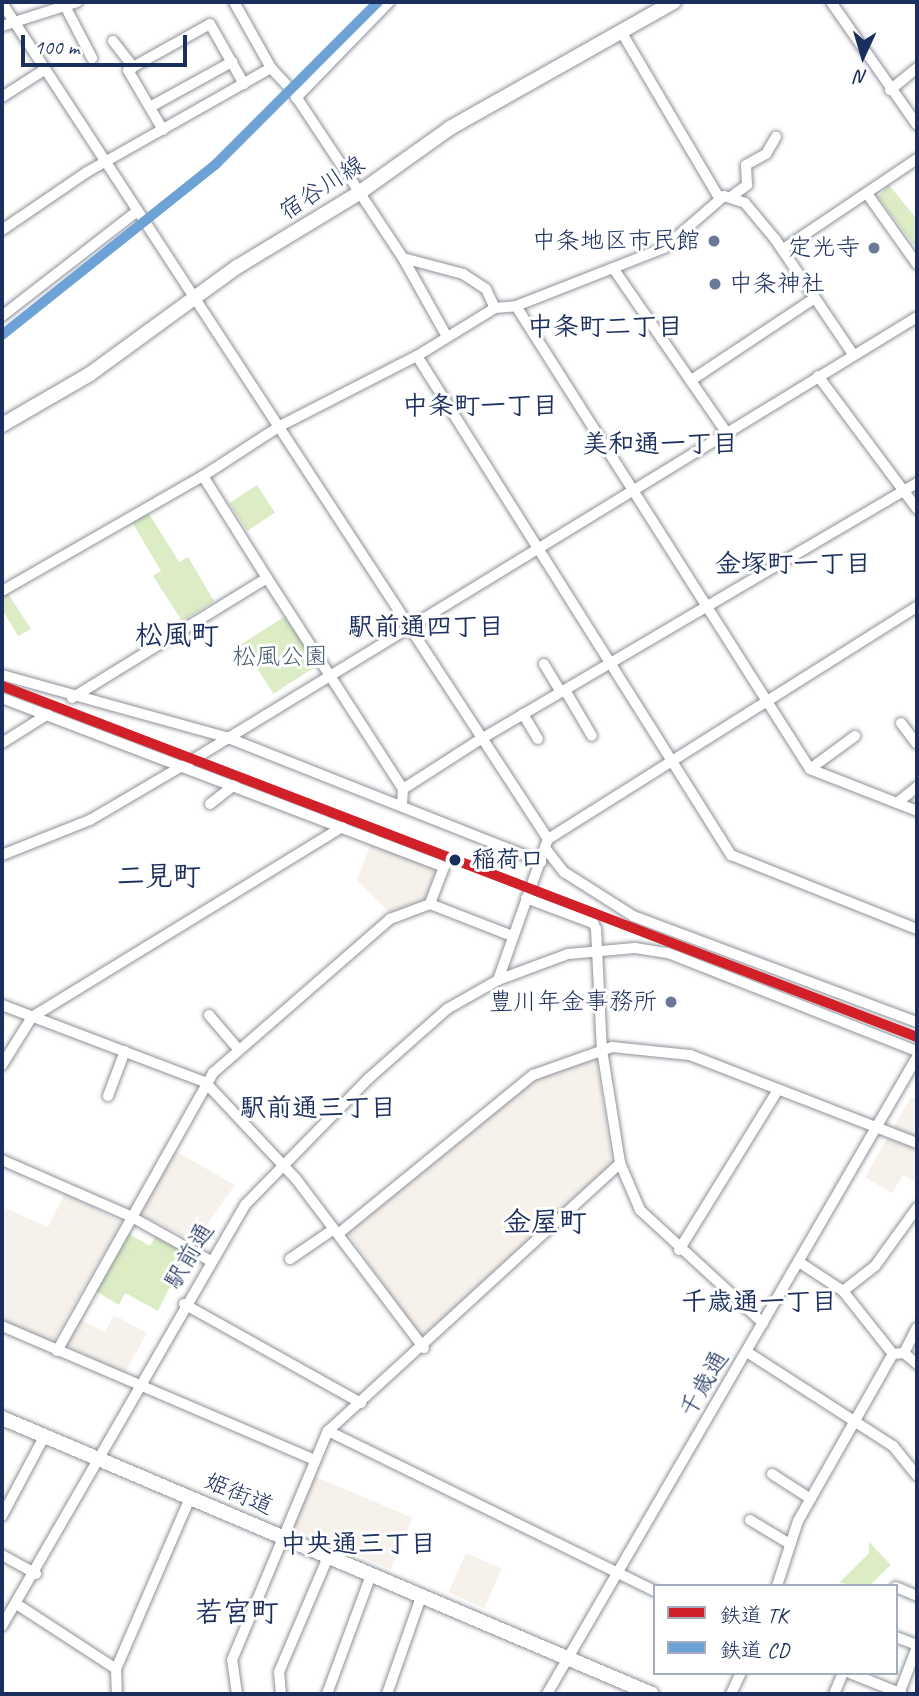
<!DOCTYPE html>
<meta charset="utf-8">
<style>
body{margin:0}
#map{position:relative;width:919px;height:1696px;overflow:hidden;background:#fff;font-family:Caveat,"Klee One",sans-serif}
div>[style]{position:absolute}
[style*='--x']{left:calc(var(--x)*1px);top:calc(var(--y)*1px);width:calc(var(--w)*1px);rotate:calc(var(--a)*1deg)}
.built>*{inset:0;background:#f7f1eb;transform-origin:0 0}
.green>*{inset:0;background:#dcedc5;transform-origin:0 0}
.roads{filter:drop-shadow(0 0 2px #8e929a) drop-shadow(0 0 2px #8e929a)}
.minor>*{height:10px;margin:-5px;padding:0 5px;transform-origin:5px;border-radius:5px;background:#fff}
.major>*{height:14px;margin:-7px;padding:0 7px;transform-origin:7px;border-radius:7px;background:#fff}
.rail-1>*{height:10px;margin:-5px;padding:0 5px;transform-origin:5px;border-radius:5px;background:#d12027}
.rail-2>*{height:10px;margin:-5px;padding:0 5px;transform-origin:5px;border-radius:5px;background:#6ca2d6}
.dots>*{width:19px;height:19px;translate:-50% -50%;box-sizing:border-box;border:4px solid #fff;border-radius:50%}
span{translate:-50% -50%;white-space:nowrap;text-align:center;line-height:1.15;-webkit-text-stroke:6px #fff;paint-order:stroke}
.street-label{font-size:24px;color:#1b2f5e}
.poi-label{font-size:24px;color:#1b2f5e}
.right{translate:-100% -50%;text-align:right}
.left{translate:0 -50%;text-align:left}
.park-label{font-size:24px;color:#445b6c}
.stop-label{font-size:24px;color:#1b2f5e;font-weight:700}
.neighbourhood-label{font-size:26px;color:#1b2f5e;font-weight:700}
.quarter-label{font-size:28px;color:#1b2f5e;font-weight:700}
.frame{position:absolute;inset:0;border:4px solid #1b2f5e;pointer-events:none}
.legend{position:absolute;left:653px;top:1584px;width:245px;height:91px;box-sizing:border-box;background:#fff;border:2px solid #a4acbf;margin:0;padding:9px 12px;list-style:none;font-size:21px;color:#1b2f5e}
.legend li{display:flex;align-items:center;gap:14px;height:35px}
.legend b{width:35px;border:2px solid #a4acbf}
.north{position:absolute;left:828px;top:21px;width:70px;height:70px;-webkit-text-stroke:5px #fff;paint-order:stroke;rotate:184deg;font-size:19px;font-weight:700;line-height:28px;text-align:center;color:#1b2f5e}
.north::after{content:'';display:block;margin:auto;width:24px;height:32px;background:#1b2f5e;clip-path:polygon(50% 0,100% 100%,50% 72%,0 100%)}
.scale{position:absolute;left:21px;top:35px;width:166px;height:32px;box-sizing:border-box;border:4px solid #1b2f5e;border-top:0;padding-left:9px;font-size:21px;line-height:24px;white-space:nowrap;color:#1b2f5e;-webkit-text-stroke:5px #fff;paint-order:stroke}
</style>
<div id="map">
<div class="built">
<div style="clip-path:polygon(371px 843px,435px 867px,426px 902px,391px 914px,357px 880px)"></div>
<div style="clip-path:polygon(596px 1057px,612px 1163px,421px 1338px,348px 1233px,535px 1080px)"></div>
<div style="clip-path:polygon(911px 1097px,917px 1099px,917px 1183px,903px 1175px,892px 1193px,865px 1177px)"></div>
<div style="clip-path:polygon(172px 1149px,235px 1185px,195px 1242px,138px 1213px)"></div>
<div style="clip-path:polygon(65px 1193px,121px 1222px,52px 1343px,2px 1321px,2px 1215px,5px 1208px,48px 1227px)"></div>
<div style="clip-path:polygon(114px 1315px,147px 1333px,124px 1374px,64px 1345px,79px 1319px,105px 1332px)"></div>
<div style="left:314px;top:1476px;width:107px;height:56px;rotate:23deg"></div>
<div style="left:466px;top:1553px;width:39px;height:43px;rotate:24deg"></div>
</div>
<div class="green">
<div style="clip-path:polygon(889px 185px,917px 219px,917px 249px,878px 197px)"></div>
<div style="left:257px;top:485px;width:33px;height:33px;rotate:57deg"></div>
<div style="clip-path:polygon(148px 512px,179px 562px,188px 557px,214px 601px,182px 621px,153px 576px,161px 571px,132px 522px)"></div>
<div style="clip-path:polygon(7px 592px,31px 629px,18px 636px,2px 609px,2px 595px)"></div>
<div style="left:285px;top:616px;width:59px;height:52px;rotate:57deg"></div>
<div style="clip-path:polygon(125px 1232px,150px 1246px,156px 1235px,187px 1252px,158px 1311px,125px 1293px,119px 1305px,94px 1290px)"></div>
<div style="clip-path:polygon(869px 1542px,891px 1565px,869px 1586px,839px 1583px,869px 1553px)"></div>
</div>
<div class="roads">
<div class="minor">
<div style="--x:234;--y:2;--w:76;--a:60.7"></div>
<div style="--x:271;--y:68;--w:33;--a:47"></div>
<div style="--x:293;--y:92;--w:199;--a:56.5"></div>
<div style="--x:403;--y:258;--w:88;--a:60.8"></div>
<div style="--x:831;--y:2;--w:150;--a:55"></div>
<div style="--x:2;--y:3;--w:999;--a:56.85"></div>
<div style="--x:65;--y:6;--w:59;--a:62.6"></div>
<div style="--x:2;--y:26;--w:79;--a:-17.7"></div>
<div style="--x:622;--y:33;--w:191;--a:59.5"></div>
<div style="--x:113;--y:41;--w:33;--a:52"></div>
<div style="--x:890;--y:90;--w:35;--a:-39"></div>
<div style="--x:2;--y:97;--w:50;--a:-32.7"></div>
<div style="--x:296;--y:98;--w:134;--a:-45.9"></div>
<div style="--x:150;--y:107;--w:94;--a:-28.8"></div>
<div style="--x:163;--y:130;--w:69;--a:-120.3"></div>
<div style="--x:128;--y:70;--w:6;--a:-31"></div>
<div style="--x:133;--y:67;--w:88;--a:-29.2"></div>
<div style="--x:210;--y:24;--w:69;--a:60.5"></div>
<div style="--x:868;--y:195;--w:85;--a:54.6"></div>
<div style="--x:732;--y:196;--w:19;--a:-36"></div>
<div style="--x:747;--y:185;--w:20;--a:-93"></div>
<div style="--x:746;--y:165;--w:23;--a:-29"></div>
<div style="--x:766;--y:154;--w:20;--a:-60"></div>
<div style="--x:2;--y:230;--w:103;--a:-34.3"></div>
<div style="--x:87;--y:172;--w:211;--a:-29.5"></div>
<div style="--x:783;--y:249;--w:161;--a:-33.9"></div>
<div style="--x:403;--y:258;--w:62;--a:14.9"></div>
<div style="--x:463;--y:274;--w:27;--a:33"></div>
<div style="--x:486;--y:289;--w:21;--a:65"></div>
<div style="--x:613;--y:268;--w:199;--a:55.4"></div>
<div style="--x:516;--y:306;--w:548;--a:57.58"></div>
<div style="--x:810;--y:769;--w:115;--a:21.4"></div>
<div style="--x:2;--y:316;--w:170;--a:-37.8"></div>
<div style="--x:417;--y:356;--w:590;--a:57.82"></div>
<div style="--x:731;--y:855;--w:200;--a:21.7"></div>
<div style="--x:818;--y:376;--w:166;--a:53.3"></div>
<div style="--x:693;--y:379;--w:146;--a:-33.6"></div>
<div style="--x:203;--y:476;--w:92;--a:-33"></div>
<div style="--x:280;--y:426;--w:154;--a:-27.1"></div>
<div style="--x:417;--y:356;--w:92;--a:-31.6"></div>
<div style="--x:495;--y:308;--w:21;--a:-5"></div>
<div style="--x:516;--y:306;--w:159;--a:-21.4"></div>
<div style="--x:664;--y:248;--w:79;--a:-40.9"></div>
<div style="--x:724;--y:196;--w:22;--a:18"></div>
<div style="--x:745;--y:203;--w:47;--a:50.2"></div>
<div style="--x:775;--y:239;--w:139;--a:55.9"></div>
<div style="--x:267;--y:578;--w:251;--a:57.2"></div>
<div style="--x:2;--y:591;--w:232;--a:-29.8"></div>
<div style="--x:203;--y:476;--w:120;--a:57.9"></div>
<div style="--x:267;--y:578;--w:229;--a:148.4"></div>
<div style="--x:544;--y:664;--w:33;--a:59"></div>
<div style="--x:2;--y:675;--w:232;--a:15.5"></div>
<div style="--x:226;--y:737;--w:339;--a:21.6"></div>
<div style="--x:565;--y:690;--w:53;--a:59.6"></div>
<div style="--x:2;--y:698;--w:473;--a:20.9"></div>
<div style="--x:444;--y:867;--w:40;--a:111"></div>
<div style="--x:523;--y:714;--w:29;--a:59"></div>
<div style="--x:901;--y:723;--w:26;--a:53"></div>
<div style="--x:2;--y:743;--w:54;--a:-32.2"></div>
<div style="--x:810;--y:769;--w:56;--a:-36.3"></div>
<div style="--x:897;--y:803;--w:26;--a:-39"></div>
<div style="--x:210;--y:804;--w:31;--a:-38"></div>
<div style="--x:402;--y:804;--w:15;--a:-86"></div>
<div style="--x:403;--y:789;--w:93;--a:-32.7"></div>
<div style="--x:481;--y:739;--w:506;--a:-30.42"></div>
<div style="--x:545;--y:848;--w:31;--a:52"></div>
<div style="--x:564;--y:872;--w:82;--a:32.5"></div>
<div style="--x:633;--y:916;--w:303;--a:20.5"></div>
<div style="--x:2;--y:855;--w:95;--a:-21.7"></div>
<div style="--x:90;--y:820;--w:121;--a:-30.4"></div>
<div style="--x:194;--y:759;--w:847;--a:-31.44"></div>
<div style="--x:526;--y:898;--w:72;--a:20.5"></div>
<div style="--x:593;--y:923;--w:7;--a:63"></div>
<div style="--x:596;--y:929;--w:121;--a:87.2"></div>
<div style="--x:602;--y:1050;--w:114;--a:80.9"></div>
<div style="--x:620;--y:1163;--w:51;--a:66.9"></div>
<div style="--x:640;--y:1210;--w:167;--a:42.6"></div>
<div style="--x:498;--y:980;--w:150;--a:-70.5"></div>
<div style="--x:548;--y:839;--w:436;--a:-32.2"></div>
<div style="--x:2;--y:1005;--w:217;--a:20.8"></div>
<div style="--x:205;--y:1082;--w:133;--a:46.8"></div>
<div style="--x:296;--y:1179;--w:212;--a:52.9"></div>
<div style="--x:209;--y:1015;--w:46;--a:49.4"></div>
<div style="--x:2;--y:1065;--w:57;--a:-58"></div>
<div style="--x:32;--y:1017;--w:364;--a:-31.5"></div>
<div style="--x:108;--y:1096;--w:48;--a:-69.3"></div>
<div style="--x:2;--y:1160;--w:140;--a:23.6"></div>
<div style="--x:130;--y:1216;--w:90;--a:29.1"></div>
<div style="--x:338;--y:1234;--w:252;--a:-39.2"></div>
<div style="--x:533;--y:1075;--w:84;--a:-19.5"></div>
<div style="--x:612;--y:1047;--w:78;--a:5.9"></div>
<div style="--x:690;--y:1055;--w:243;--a:21.2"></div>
<div style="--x:679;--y:1250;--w:188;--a:-58.3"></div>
<div style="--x:290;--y:1259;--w:53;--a:-34.3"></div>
<div style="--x:799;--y:1262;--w:53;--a:33.4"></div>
<div style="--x:843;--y:1291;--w:80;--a:51.6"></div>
<div style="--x:893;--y:1354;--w:11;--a:-5"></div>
<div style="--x:904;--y:1353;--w:17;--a:40"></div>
<div style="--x:843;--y:1291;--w:41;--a:-38"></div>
<div style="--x:875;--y:1266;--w:72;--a:-54.1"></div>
<div style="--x:184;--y:1304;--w:203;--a:29.2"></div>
<div style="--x:2;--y:1326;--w:340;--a:23.2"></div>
<div style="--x:57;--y:1351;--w:319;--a:-60.7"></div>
<div style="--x:213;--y:1073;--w:235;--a:-41"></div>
<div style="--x:390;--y:919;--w:43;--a:-20.6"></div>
<div style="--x:430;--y:904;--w:88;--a:21.3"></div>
<div style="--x:747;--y:1352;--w:174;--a:32.8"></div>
<div style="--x:893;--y:1446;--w:38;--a:51"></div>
<div style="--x:904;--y:1353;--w:28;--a:-63"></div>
<div style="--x:328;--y:1431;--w:364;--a:26.1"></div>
<div style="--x:772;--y:1474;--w:46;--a:32.7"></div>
<div style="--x:2;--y:1516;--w:89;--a:-62"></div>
<div style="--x:750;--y:1520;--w:47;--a:31"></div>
<div style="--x:2;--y:1555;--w:39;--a:29"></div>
<div style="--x:777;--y:1586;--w:68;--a:-72.1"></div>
<div style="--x:798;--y:1521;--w:192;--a:-60.4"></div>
<div style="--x:896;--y:1587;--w:23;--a:23"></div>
<div style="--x:18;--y:1605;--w:117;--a:33.1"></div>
<div style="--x:116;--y:1669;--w:25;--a:88"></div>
<div style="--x:2;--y:1626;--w:487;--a:-60"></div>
<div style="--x:246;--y:1204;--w:175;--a:-45.7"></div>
<div style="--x:368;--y:1079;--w:106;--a:-41.5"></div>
<div style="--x:447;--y:1009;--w:59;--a:-29.6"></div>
<div style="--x:498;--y:980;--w:75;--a:-20.4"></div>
<div style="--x:568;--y:954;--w:67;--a:-5.1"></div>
<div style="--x:635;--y:948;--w:33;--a:9"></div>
<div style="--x:668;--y:953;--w:268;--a:21.5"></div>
<div style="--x:896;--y:1637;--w:22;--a:21"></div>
<div style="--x:116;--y:1669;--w:186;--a:-66.6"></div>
<div style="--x:850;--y:1673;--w:56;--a:22"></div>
<div style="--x:237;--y:1694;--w:34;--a:-98"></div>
<div style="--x:232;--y:1660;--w:248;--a:-67.3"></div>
<div style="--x:328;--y:1431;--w:396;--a:-42.5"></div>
<div style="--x:281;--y:1694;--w:22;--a:-95"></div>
<div style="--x:279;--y:1672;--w:125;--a:-66.9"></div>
<div style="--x:327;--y:1694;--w:127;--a:-69.7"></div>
<div style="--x:387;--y:1694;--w:103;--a:-70.7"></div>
<div style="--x:547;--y:1694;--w:737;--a:-59.85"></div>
<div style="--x:731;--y:1694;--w:23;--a:-65"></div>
<div style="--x:834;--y:1694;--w:23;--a:-67"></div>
<div style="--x:899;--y:1694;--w:50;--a:-69"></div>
</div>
<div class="major">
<div style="--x:2;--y:425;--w:102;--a:-30.1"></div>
<div style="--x:90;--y:374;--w:182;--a:-36.1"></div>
<div style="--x:237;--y:267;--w:143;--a:-31.2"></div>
<div style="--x:359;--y:193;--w:112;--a:-35.5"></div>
<div style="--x:450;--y:128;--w:257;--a:-29.4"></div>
<div style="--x:2;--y:1418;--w:706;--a:23.01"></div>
</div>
</div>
<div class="rail-1">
<div style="--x:2;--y:686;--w:980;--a:20.99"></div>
</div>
<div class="rail-2">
<div style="--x:2;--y:335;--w:274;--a:-38.6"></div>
<div style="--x:216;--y:164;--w:229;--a:-45"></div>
</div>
<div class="dots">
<div style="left:714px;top:241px;background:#6b7896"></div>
<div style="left:874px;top:248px;background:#6b7896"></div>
<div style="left:715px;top:284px;background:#6b7896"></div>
<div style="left:455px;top:860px;background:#1b2f5e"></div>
<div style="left:671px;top:1002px;background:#6b7896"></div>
</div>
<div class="street-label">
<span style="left:322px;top:188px;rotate:-33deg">宿谷川線</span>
<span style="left:189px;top:1256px;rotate:-59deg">駅前通</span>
<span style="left:704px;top:1384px;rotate:-60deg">千歳通</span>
<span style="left:239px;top:1494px;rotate:23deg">姫街道</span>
</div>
<div class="poi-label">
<span class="right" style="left:700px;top:241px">中条地区市民館</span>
<span class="right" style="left:860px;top:248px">定光寺</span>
<span class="left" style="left:729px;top:284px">中条神社</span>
<span class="right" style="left:657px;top:1002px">豊川年金事務所</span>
</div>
<div class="park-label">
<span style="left:280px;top:657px">松風公園</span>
</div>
<div class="stop-label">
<span class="left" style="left:472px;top:860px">稲荷口</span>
</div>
<div class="neighbourhood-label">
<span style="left:605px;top:327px">中条町二丁目</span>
<span style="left:480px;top:406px">中条町一丁目</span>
<span style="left:660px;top:444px">美和通一丁目</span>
<span style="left:793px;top:564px">金塚町一丁目</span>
<span style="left:426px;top:627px">駅前通四丁目</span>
<span style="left:318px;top:1108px">駅前通三丁目</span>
<span style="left:759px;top:1302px">千歳通一丁目</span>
<span style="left:358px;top:1544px">中央通三丁目</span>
</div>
<div class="quarter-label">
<span style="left:177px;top:635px">松風町</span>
<span style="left:159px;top:876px">二見町</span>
<span style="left:545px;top:1222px">金屋町</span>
<span style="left:237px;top:1612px">若宮町</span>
</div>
<div class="frame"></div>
<ul class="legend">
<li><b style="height:9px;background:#d12027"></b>鉄道 TK</li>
<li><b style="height:9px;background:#6ca2d6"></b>鉄道 CD</li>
</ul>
<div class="north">N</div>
<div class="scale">100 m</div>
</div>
